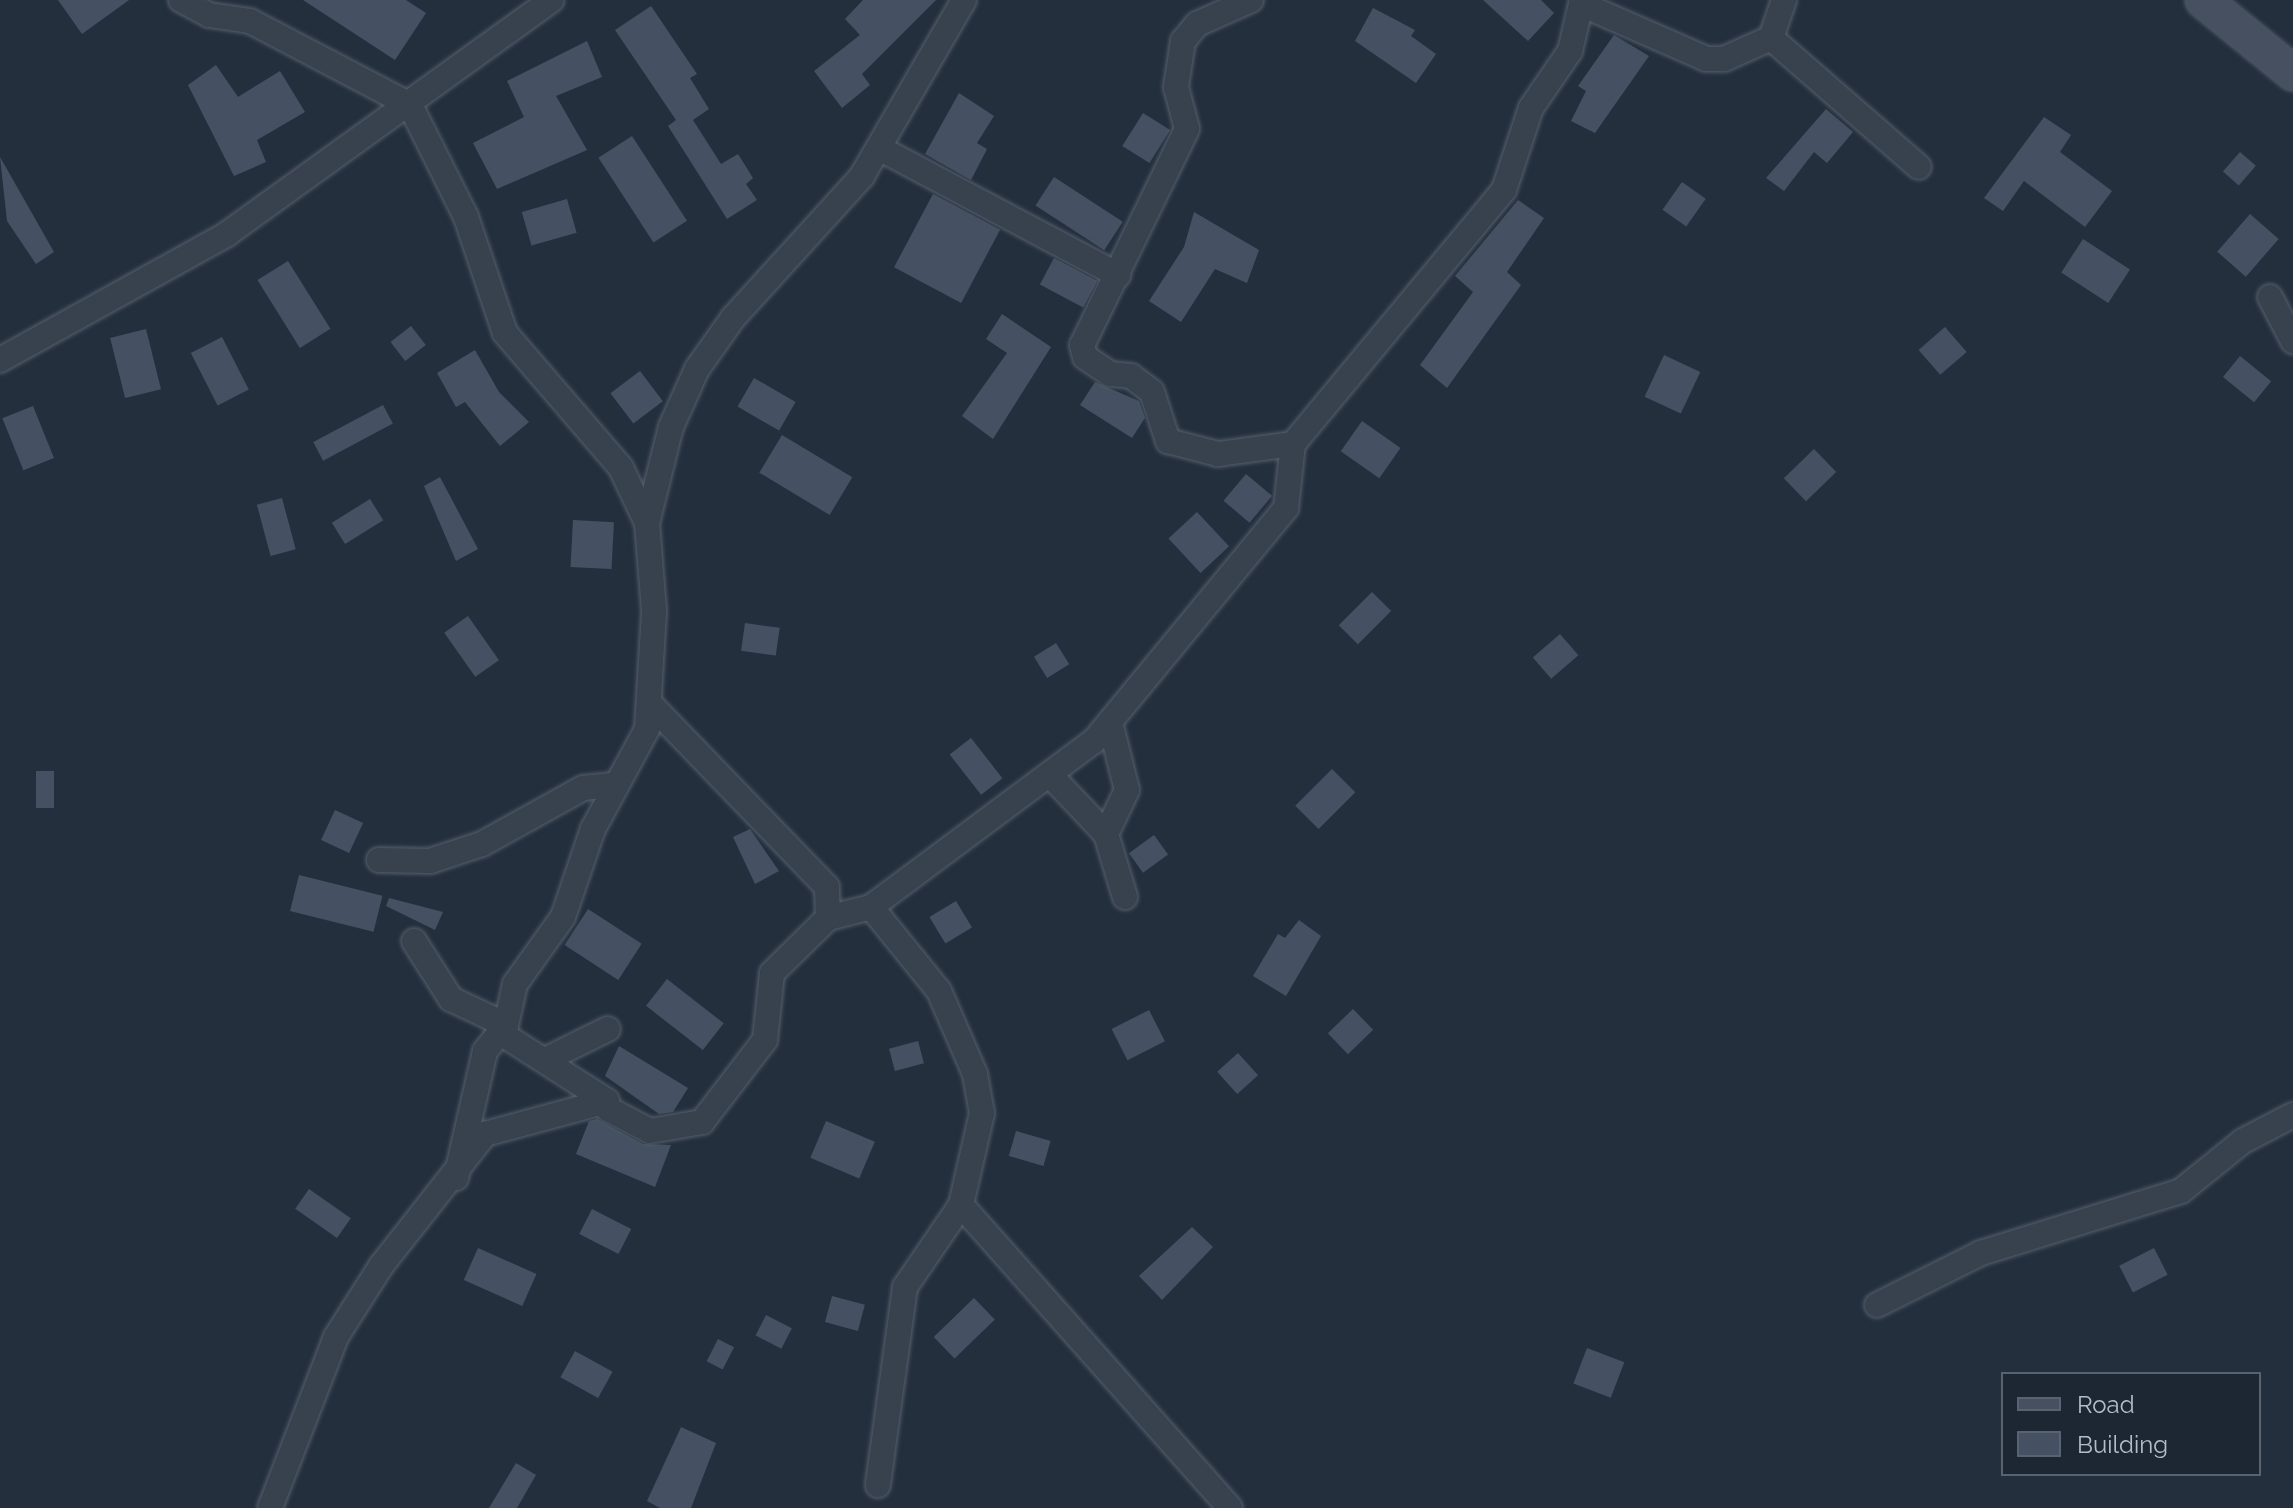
<!DOCTYPE html>
<style>
body{margin:0}
#map{position:relative;width:2293px;height:1508px;overflow:hidden;background:#242f3e;font-family:Raleway,sans-serif}
div>[style]{position:absolute}
[style*='--x']{left:calc(var(--x)*1px);top:calc(var(--y)*1px);width:calc(var(--w)*1px);rotate:calc(var(--a)*1deg)}
.building>*{inset:0;background:#455162;transform-origin:0 0}
.roads{filter:drop-shadow(0 0 2px #565f6c) drop-shadow(0 0 2px #565f6c)}
.street>*{height:24px;margin:-12px;padding:0 12px;transform-origin:12px;border-radius:12px;background:#38414e}
.secondary>*{height:34px;margin:-17px;padding:0 17px;transform-origin:17px;border-radius:17px;background:#465061}
span{translate:-50% -50%;white-space:nowrap;text-align:center;line-height:1.15;-webkit-text-stroke:7px #1d2633;paint-order:stroke}
.legend{position:absolute;left:2001px;top:1372px;width:260px;height:104px;box-sizing:border-box;background:#1d2633;border:2px solid #59626f;margin:0;padding:10px 14px;list-style:none;font-size:24px;color:#b4bcc9}
.legend li{display:flex;align-items:center;gap:16px;height:40px}
.legend b{width:40px;border:2px solid #59626f}
</style>
<div id="map">
<div class="building">
<div style="clip-path:polygon(58px 0,129px 0,82px 34px)"></div>
<div style="clip-path:polygon(303px 0,406px 0,426px 13px,395px 60px)"></div>
<div style="clip-path:polygon(863px 0,936px 0,862px 74px,870px 85px,842px 108px,814px 71px,860px 35px,845px 19px)"></div>
<div style="clip-path:polygon(1483px 0,1541px 0,1554px 13px,1528px 41px)"></div>
<div style="clip-path:polygon(651px 6px,697px 74px,690px 78px,709px 109px,693px 120px,721px 164px,738px 154px,753px 178px,746px 184px,757px 200px,727px 219px,668px 126px,676px 120px,615px 30px)"></div>
<div style="clip-path:polygon(1373px 8px,1415px 30px,1411px 36px,1436px 54px,1416px 83px,1355px 41px)"></div>
<div style="clip-path:polygon(1614px 35px,1649px 56px,1595px 133px,1571px 121px,1586px 91px,1578px 86px)"></div>
<div style="clip-path:polygon(587px 41px,602px 77px,556px 96px,587px 150px,497px 189px,473px 143px,524px 117px,507px 81px)"></div>
<div style="clip-path:polygon(216px 65px,238px 97px,280px 71px,305px 112px,257px 140px,266px 162px,234px 176px,188px 85px)"></div>
<div style="clip-path:polygon(959px 93px,994px 116px,977px 143px,987px 149px,971px 180px,925px 154px)"></div>
<div style="clip-path:polygon(1826px 109px,1853px 132px,1827px 163px,1814px 152px,1784px 191px,1766px 178px)"></div>
<div style="left:1143px;top:113px;width:32px;height:39px;rotate:32deg"></div>
<div style="clip-path:polygon(2044px 117px,2071px 135px,2060px 152px,2112px 191px,2085px 227px,2024px 181px,2003px 211px,1984px 198px)"></div>
<div style="left:632px;top:136px;width:101px;height:40px;rotate:57deg"></div>
<div style="left:2240px;top:152px;width:21px;height:26px;rotate:41deg"></div>
<div style="clip-path:polygon(0 157px,54px 252px,36px 264px,7px 221px)"></div>
<div style="left:1054px;top:177px;width:82px;height:34px;rotate:33deg"></div>
<div style="left:1682px;top:182px;width:29px;height:34px;rotate:35deg"></div>
<div style="left:933px;top:194px;width:76px;height:83px;rotate:28deg"></div>
<div style="left:567px;top:199px;width:35px;height:47px;rotate:74deg"></div>
<div style="clip-path:polygon(1518px 200px,1544px 218px,1507px 272px,1521px 285px,1447px 388px,1420px 365px,1473px 292px,1455px 276px)"></div>
<div style="clip-path:polygon(1194px 212px,1259px 250px,1247px 283px,1215px 269px,1181px 322px,1149px 301px,1184px 247px)"></div>
<div style="left:2250px;top:214px;width:38px;height:50px;rotate:41deg"></div>
<div style="left:2083px;top:239px;width:56px;height:40px;rotate:33deg"></div>
<div style="left:1054px;top:258px;width:49px;height:30px;rotate:28deg"></div>
<div style="left:288px;top:261px;width:80px;height:36px;rotate:58deg"></div>
<div style="clip-path:polygon(1002px 314px,1051px 347px,993px 439px,962px 416px,1007px 353px,986px 339px)"></div>
<div style="left:411px;top:326px;width:24px;height:26px;rotate:52deg"></div>
<div style="left:1945px;top:327px;width:33px;height:35px;rotate:49deg"></div>
<div style="left:146px;top:329px;width:62px;height:37px;rotate:76deg"></div>
<div style="left:222px;top:337px;width:59px;height:35px;rotate:63deg"></div>
<div style="clip-path:polygon(475px 350px,499px 392px,529px 422px,500px 446px,465px 402px,456px 407px,437px 373px)"></div>
<div style="left:1664px;top:355px;width:40px;height:46px;rotate:25deg"></div>
<div style="left:2240px;top:356px;width:40px;height:27px;rotate:39deg"></div>
<div style="left:640px;top:371px;width:38px;height:37px;rotate:53deg"></div>
<div style="left:754px;top:378px;width:48px;height:33px;rotate:30deg"></div>
<div style="clip-path:polygon(1095px 382px,1139px 401px,1145px 418px,1132px 438px,1080px 405px)"></div>
<div style="left:383px;top:405px;width:21px;height:79px;rotate:62deg"></div>
<div style="left:33px;top:406px;width:56px;height:33px;rotate:68deg"></div>
<div style="left:1362px;top:421px;width:47px;height:37px;rotate:35deg"></div>
<div style="left:782px;top:435px;width:82px;height:44px;rotate:31deg"></div>
<div style="left:1814px;top:449px;width:32px;height:42px;rotate:46deg"></div>
<div style="left:1246px;top:474px;width:34px;height:35px;rotate:40deg"></div>
<div style="clip-path:polygon(440px 477px,478px 549px,456px 561px,424px 486px)"></div>
<div style="left:282px;top:498px;width:53px;height:26px;rotate:75deg"></div>
<div style="left:370px;top:499px;width:25px;height:45px;rotate:58deg"></div>
<div style="left:1197px;top:512px;width:47px;height:39px;rotate:47deg"></div>
<div style="left:573px;top:520px;width:41px;height:47px;rotate:3deg"></div>
<div style="left:1372px;top:592px;width:27px;height:47px;rotate:45deg"></div>
<div style="left:468px;top:616px;width:54px;height:29px;rotate:55deg"></div>
<div style="left:745px;top:623px;width:35px;height:28px;rotate:8deg"></div>
<div style="left:1560px;top:634px;width:28px;height:36px;rotate:49deg"></div>
<div style="left:1056px;top:643px;width:25px;height:26px;rotate:58deg"></div>
<div style="left:971px;top:738px;width:51px;height:27px;rotate:52deg"></div>
<div style="left:1332px;top:769px;width:33px;height:52px;rotate:45deg"></div>
<div style="left:54px;top:771px;width:37px;height:18px;rotate:90deg"></div>
<div style="left:335px;top:810px;width:31px;height:33px;rotate:25deg"></div>
<div style="clip-path:polygon(750px 829px,779px 871px,755px 884px,733px 837px)"></div>
<div style="left:1154px;top:835px;width:24px;height:31px;rotate:54deg"></div>
<div style="left:299px;top:875px;width:86px;height:37px;rotate:14deg"></div>
<div style="clip-path:polygon(389px 898px,443px 912px,435px 930px,386px 906px)"></div>
<div style="left:956px;top:901px;width:31px;height:31px;rotate:59deg"></div>
<div style="left:588px;top:909px;width:64px;height:43px;rotate:33deg"></div>
<div style="clip-path:polygon(1299px 920px,1321px 936px,1286px 996px,1253px 976px,1278px 934px,1285px 938px)"></div>
<div style="left:667px;top:979px;width:72px;height:34px;rotate:38deg"></div>
<div style="left:1353px;top:1009px;width:29px;height:35px;rotate:46deg"></div>
<div style="left:1149px;top:1010px;width:35px;height:42px;rotate:63deg"></div>
<div style="left:918px;top:1041px;width:23px;height:30px;rotate:75deg"></div>
<div style="clip-path:polygon(619px 1046px,688px 1088px,673px 1112px,659px 1114px,605px 1076px)"></div>
<div style="left:1238px;top:1053px;width:30px;height:28px;rotate:48deg"></div>
<div style="clip-path:polygon(597px 1119px,643px 1144px,671px 1145px,655px 1187px,576px 1154px,589px 1121px)"></div>
<div style="left:826px;top:1121px;width:53px;height:40px;rotate:23deg"></div>
<div style="left:1016px;top:1131px;width:36px;height:26px;rotate:16deg"></div>
<div style="left:309px;top:1189px;width:51px;height:24px;rotate:35deg"></div>
<div style="left:592px;top:1209px;width:44px;height:28px;rotate:27deg"></div>
<div style="clip-path:polygon(1192px 1227px,1213px 1247px,1162px 1300px,1139px 1276px)"></div>
<div style="left:478px;top:1248px;width:64px;height:35px;rotate:24deg"></div>
<div style="left:2154px;top:1248px;width:30px;height:39px;rotate:63deg"></div>
<div style="left:832px;top:1296px;width:34px;height:27px;rotate:15deg"></div>
<div style="left:974px;top:1298px;width:30px;height:56px;rotate:46deg"></div>
<div style="left:766px;top:1315px;width:29px;height:23px;rotate:27deg"></div>
<div style="left:718px;top:1339px;width:18px;height:25px;rotate:27deg"></div>
<div style="left:1587px;top:1348px;width:40px;height:38px;rotate:21deg"></div>
<div style="left:575px;top:1351px;width:43px;height:30px;rotate:29deg"></div>
<div style="clip-path:polygon(681px 1427px,716px 1443px,691px 1508px,660px 1508px,647px 1501px)"></div>
<div style="clip-path:polygon(516px 1463px,536px 1475px,517px 1508px,489px 1508px)"></div>
</div>
<div class="roads">
<div class="street">
<div style="--x:181;--y:0;--w:32;--a:28"></div>
<div style="--x:209;--y:15;--w:41;--a:8.3"></div>
<div style="--x:250;--y:21;--w:181;--a:27.7"></div>
<div style="--x:410;--y:105;--w:125;--a:63.4"></div>
<div style="--x:466;--y:217;--w:122;--a:71.4"></div>
<div style="--x:505;--y:333;--w:178;--a:49.3"></div>
<div style="--x:621;--y:468;--w:61;--a:64.7"></div>
<div style="--x:1251;--y:0;--w:59;--a:156"></div>
<div style="--x:1197;--y:24;--w:22;--a:129"></div>
<div style="--x:1183;--y:41;--w:47;--a:98.7"></div>
<div style="--x:1176;--y:87;--w:43;--a:75.3"></div>
<div style="--x:1187;--y:129;--w:240;--a:115.9"></div>
<div style="--x:1082;--y:345;--w:12;--a:76"></div>
<div style="--x:1085;--y:357;--w:30;--a:34"></div>
<div style="--x:1110;--y:374;--w:21;--a:5"></div>
<div style="--x:1131;--y:376;--w:26;--a:37"></div>
<div style="--x:1152;--y:392;--w:52;--a:71.9"></div>
<div style="--x:1168;--y:441;--w:52;--a:14.6"></div>
<div style="--x:1218;--y:454;--w:76;--a:-7.6"></div>
<div style="--x:1293;--y:444;--w:330;--a:-50.3"></div>
<div style="--x:1504;--y:190;--w:86;--a:-71.8"></div>
<div style="--x:1531;--y:108;--w:69;--a:-55.6"></div>
<div style="--x:1570;--y:51;--w:52;--a:-76.8"></div>
<div style="--x:1581;--y:4;--w:137;--a:23.7"></div>
<div style="--x:1706;--y:59;--w:18;--a:0"></div>
<div style="--x:1724;--y:59;--w:51;--a:-24.1"></div>
<div style="--x:1771;--y:38;--w:196;--a:41.1"></div>
<div style="--x:1771;--y:38;--w:40;--a:-71.1"></div>
<div style="--x:879;--y:148;--w:271;--a:28"></div>
<div style="--x:2270;--y:297;--w:50;--a:62.4"></div>
<div style="--x:0;--y:360;--w:260;--a:-29"></div>
<div style="--x:227;--y:234;--w:400;--a:-35.8"></div>
<div style="--x:1110;--y:722;--w:70;--a:76"></div>
<div style="--x:1127;--y:790;--w:49;--a:115.5"></div>
<div style="--x:1106;--y:834;--w:66;--a:73.2"></div>
<div style="--x:1050;--y:775;--w:81;--a:46.5"></div>
<div style="--x:379;--y:860;--w:51;--a:1.1"></div>
<div style="--x:430;--y:861;--w:55;--a:-18.1"></div>
<div style="--x:482;--y:844;--w:115;--a:-29"></div>
<div style="--x:583;--y:788;--w:30;--a:-6"></div>
<div style="--x:871;--y:907;--w:108;--a:51"></div>
<div style="--x:939;--y:991;--w:90;--a:66.6"></div>
<div style="--x:975;--y:1074;--w:40;--a:80"></div>
<div style="--x:982;--y:1113;--w:94;--a:102.9"></div>
<div style="--x:961;--y:1205;--w:99;--a:124.3"></div>
<div style="--x:905;--y:1287;--w:200;--a:97.8"></div>
<div style="--x:828;--y:918;--w:44;--a:-14.3"></div>
<div style="--x:871;--y:907;--w:278;--a:-36.7"></div>
<div style="--x:1094;--y:741;--w:302;--a:-50.5"></div>
<div style="--x:1286;--y:508;--w:64;--a:-83.8"></div>
<div style="--x:414;--y:941;--w:69;--a:57.5"></div>
<div style="--x:451;--y:999;--w:61;--a:25.3"></div>
<div style="--x:499;--y:1032;--w:128;--a:32.6"></div>
<div style="--x:545;--y:1060;--w:70;--a:-26.2"></div>
<div style="--x:456;--y:1178;--w:130;--a:-77.1"></div>
<div style="--x:485;--y:1051;--w:33;--a:-51"></div>
<div style="--x:506;--y:1025;--w:42;--a:-77.6"></div>
<div style="--x:515;--y:984;--w:82;--a:-54.4"></div>
<div style="--x:563;--y:917;--w:93;--a:-71.2"></div>
<div style="--x:593;--y:829;--w:114;--a:-61.6"></div>
<div style="--x:647;--y:729;--w:118;--a:-86.6"></div>
<div style="--x:654;--y:611;--w:88;--a:-94.5"></div>
<div style="--x:647;--y:523;--w:99;--a:-76"></div>
<div style="--x:671;--y:427;--w:64;--a:-65.9"></div>
<div style="--x:697;--y:369;--w:62;--a:-54.8"></div>
<div style="--x:733;--y:318;--w:192;--a:-47.7"></div>
<div style="--x:862;--y:176;--w:203;--a:-59.9"></div>
<div style="--x:961;--y:1205;--w:405;--a:48.4"></div>
<div style="--x:1877;--y:1305;--w:116;--a:-26.6"></div>
<div style="--x:1981;--y:1253;--w:209;--a:-17.2"></div>
<div style="--x:2181;--y:1191;--w:80;--a:-38.9"></div>
<div style="--x:2243;--y:1141;--w:56;--a:-27.5"></div>
<div style="--x:270;--y:1508;--w:183;--a:-68.9"></div>
<div style="--x:336;--y:1337;--w:84;--a:-57.6"></div>
<div style="--x:381;--y:1266;--w:168;--a:-51.8"></div>
<div style="--x:485;--y:1134;--w:126;--a:-15.1"></div>
<div style="--x:607;--y:1101;--w:8;--a:83"></div>
<div style="--x:608;--y:1109;--w:47;--a:27.6"></div>
<div style="--x:650;--y:1131;--w:53;--a:-9.8"></div>
<div style="--x:702;--y:1122;--w:103;--a:-52.5"></div>
<div style="--x:765;--y:1040;--w:67;--a:-84"></div>
<div style="--x:772;--y:973;--w:78;--a:-44.5"></div>
<div style="--x:828;--y:918;--w:31;--a:-92"></div>
<div style="--x:827;--y:887;--w:253;--a:-134"></div>
</div>
<div class="secondary">
<div style="--x:2203;--y:0;--w:116;--a:39"></div>
</div>
</div>
<ul class="legend">
<li><b style="height:10px;background:#465061"></b>Road</li>
<li><b style="height:22px;background:#455162"></b>Building</li>
</ul>
</div>
